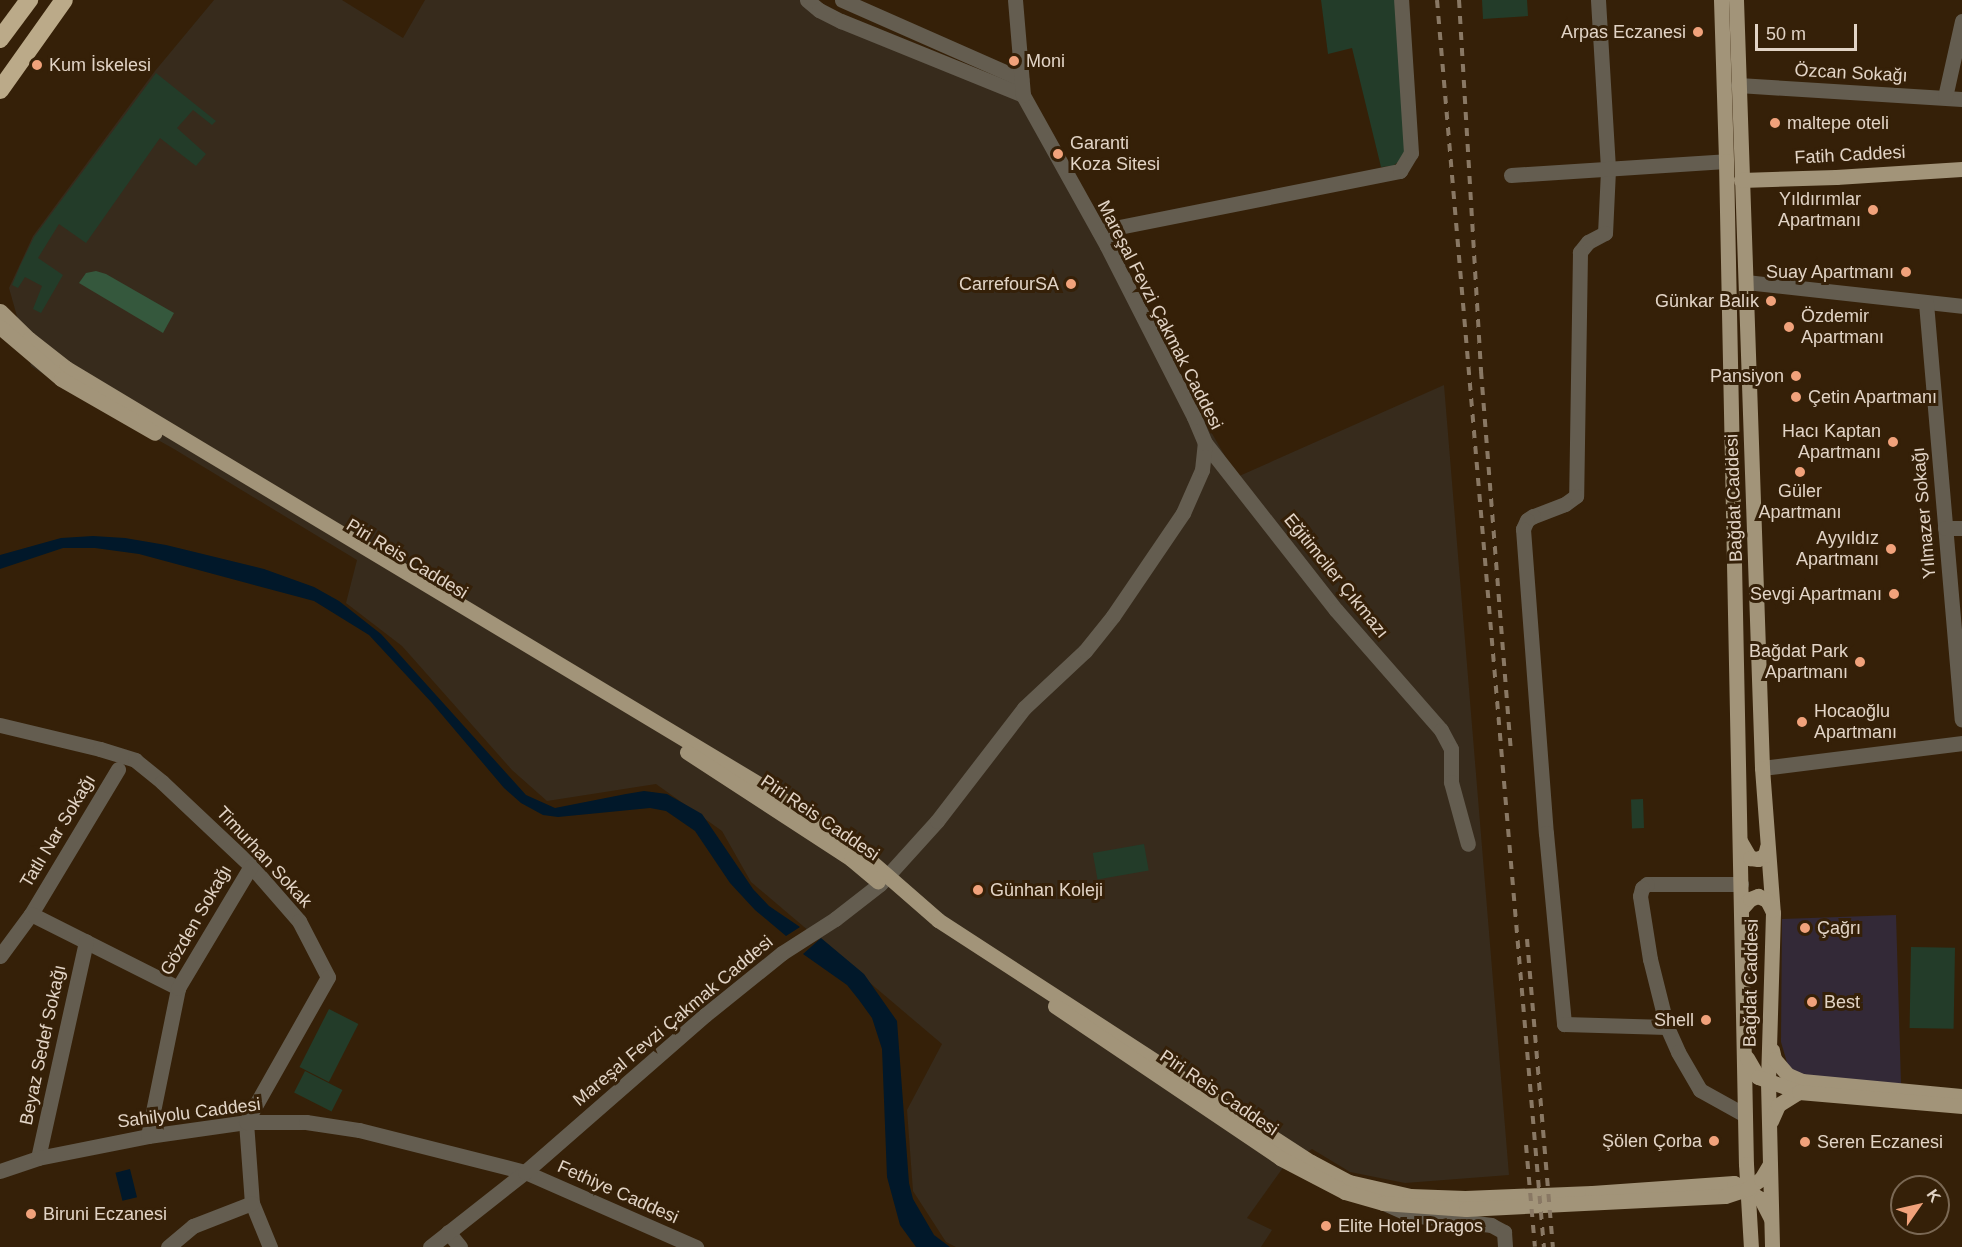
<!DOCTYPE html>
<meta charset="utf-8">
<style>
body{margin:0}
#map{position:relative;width:1962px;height:1247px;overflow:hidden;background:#352008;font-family:Arial,sans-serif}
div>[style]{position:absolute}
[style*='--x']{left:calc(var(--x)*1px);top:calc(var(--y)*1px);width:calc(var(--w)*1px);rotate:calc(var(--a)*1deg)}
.commercial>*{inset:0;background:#332937}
.industrial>*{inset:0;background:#372b1c}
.green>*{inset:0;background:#233c29;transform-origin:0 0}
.forest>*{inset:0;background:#35583d}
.water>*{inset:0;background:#01182a;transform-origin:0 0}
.minor>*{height:15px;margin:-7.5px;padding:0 7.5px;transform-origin:7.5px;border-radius:7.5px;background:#645d50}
.major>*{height:15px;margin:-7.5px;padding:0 7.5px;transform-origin:7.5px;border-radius:7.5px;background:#a29479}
.highway>*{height:18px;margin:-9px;padding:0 9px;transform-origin:9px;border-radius:9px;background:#bbaa89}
.rail>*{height:4px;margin-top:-2px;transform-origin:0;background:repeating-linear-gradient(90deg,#897864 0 8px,transparent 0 16px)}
.dots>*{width:16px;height:16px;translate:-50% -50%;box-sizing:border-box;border:3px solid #352008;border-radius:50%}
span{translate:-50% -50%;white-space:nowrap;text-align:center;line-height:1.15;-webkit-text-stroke:6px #352008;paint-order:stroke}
.poi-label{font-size:18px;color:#e2d4c6}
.right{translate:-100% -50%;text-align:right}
.left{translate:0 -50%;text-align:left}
.street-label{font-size:18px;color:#e2d4c6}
.north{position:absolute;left:1890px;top:1175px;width:60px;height:60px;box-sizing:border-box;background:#352008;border:2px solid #7a6854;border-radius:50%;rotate:56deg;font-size:16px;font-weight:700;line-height:24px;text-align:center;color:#e2d4c6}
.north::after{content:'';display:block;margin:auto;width:21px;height:27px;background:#f1a27b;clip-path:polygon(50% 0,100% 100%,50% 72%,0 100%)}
.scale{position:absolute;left:1755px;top:24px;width:102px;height:27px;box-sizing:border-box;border:3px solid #e2d4c6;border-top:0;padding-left:8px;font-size:18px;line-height:21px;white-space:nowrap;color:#e2d4c6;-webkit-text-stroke:4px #352008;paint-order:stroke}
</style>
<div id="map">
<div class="commercial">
<div style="clip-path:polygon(1896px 915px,1901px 1084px,1803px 1079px,1788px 1066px,1781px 1042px,1782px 919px)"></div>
</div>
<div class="industrial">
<div style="clip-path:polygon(214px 0,342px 0,403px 38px,425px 0,806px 0,1020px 99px,1237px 477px,1444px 385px,1509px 1175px,1405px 1183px,1350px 1172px,1312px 1149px,1282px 1169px,1247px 1218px,1272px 1230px,1261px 1247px,956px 1247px,946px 1242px,913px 1191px,907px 1110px,942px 1044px,751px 882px,722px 831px,656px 784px,547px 801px,512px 770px,402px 646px,346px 603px,357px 560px,174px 449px,65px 388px,31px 366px,9px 288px,33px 236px,155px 71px)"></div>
</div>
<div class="green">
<div style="clip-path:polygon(1321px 0,1396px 0,1406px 146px,1402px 159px,1393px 166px,1381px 167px,1352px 48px,1328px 54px)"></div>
<div style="clip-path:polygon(1482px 0,1527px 0,1528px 16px,1483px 19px)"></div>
<div style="clip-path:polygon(156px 73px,216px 121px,212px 125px,193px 110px,177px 128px,206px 154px,196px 166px,160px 138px,86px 243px,59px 224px,38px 258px,63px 275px,41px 313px,33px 309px,42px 286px,25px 277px,18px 288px,12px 285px,20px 266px,34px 237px)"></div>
<div style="left:1643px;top:799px;width:29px;height:12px;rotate:88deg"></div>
<div style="left:1144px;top:844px;width:27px;height:52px;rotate:80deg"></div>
<div style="left:1911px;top:947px;width:44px;height:81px;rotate:1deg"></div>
<div style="left:329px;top:1009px;width:33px;height:65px;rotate:27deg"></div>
<div style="left:305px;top:1071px;width:42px;height:24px;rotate:27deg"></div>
</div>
<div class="forest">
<div style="clip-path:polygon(96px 271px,106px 274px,174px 313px,163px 333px,79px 283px,86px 273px)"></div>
</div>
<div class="water">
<div style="clip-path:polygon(93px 536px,125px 538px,166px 545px,264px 569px,314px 587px,339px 601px,381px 634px,526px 795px,555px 808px,626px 794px,644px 791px,667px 794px,702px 814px,753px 889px,769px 906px,800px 927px,786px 936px,755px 910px,730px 883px,695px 831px,666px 811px,650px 808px,558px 817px,543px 815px,521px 803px,504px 788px,432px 703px,369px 635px,314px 601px,139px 554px,95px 548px,63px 548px,0 569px,0 555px,61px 538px)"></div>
<div style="clip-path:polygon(821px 938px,864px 974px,897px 1021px,909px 1183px,913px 1199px,934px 1235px,950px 1247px,916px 1247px,900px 1225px,887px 1177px,882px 1049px,872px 1018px,859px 1000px,847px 985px,803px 954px)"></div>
<div style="left:130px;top:1169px;width:29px;height:15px;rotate:76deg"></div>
</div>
<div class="minor">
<div style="--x:807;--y:0;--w:16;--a:40"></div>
<div style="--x:819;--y:10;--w:25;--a:27"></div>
<div style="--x:841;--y:21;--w:196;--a:22.1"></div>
<div style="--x:842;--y:0;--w:196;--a:23.8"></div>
<div style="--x:1598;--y:0;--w:170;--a:86.6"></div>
<div style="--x:1608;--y:170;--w:63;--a:92.7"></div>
<div style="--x:1605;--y:233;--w:19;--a:152"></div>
<div style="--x:1588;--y:242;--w:13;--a:129"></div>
<div style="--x:1580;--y:252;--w:244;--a:90.9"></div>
<div style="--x:1576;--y:496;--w:14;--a:144"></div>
<div style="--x:1565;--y:504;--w:34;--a:159"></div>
<div style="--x:1533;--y:516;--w:7;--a:146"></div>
<div style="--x:1527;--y:520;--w:10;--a:114"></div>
<div style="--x:1523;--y:529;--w:305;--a:85.7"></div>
<div style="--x:1546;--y:833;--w:192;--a:84.6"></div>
<div style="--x:1564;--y:1024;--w:103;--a:1.7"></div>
<div style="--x:1738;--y:85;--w:224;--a:3.6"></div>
<div style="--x:1945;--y:97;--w:78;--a:-77.4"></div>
<div style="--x:1511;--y:175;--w:215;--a:-3.7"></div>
<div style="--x:1099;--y:231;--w:307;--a:-11.3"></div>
<div style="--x:1400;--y:171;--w:21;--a:-59"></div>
<div style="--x:1411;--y:153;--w:153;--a:-93.7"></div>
<div style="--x:1746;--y:282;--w:217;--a:6.3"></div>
<div style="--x:1926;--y:303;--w:418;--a:85.1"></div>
<div style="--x:1205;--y:443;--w:212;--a:51.9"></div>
<div style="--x:1336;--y:610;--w:159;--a:48.8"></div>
<div style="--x:1441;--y:730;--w:21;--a:62"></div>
<div style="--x:1451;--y:749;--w:33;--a:90"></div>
<div style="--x:1451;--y:782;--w:64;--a:74.7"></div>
<div style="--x:1945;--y:528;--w:17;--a:0"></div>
<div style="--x:0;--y:725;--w:103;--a:13.5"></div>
<div style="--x:100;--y:749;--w:37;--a:17"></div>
<div style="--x:135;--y:760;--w:35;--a:39"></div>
<div style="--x:162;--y:782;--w:122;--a:43.3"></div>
<div style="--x:251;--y:866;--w:73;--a:48.9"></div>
<div style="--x:299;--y:921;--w:63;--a:62.6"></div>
<div style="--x:328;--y:977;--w:167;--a:119.5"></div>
<div style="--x:246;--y:1122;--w:81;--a:85.8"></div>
<div style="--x:252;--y:1203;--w:48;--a:67.8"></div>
<div style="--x:1762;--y:768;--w:202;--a:-7.1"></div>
<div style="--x:1741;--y:884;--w:94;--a:180"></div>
<div style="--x:1647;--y:884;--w:6;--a:141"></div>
<div style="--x:1642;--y:888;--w:8;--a:104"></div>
<div style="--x:1640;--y:896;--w:64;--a:81"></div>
<div style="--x:1650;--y:959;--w:70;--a:76"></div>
<div style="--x:1667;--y:1027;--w:27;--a:66"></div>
<div style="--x:1678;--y:1052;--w:44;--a:59.9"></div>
<div style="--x:1700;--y:1090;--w:51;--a:29.1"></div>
<div style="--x:31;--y:914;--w:169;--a:-59"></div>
<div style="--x:0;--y:956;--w:52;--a:-53.6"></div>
<div style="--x:31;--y:914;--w:165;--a:26.7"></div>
<div style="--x:148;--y:1136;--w:151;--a:-78.5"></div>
<div style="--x:178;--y:988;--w:142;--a:-59.1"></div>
<div style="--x:38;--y:1158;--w:222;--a:-77.5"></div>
<div style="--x:0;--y:1171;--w:40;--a:-18.9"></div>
<div style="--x:38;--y:1158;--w:112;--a:-11.3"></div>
<div style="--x:148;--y:1136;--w:99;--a:-8.1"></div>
<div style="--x:246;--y:1122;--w:60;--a:0"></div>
<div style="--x:306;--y:1122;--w:54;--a:8.6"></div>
<div style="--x:359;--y:1130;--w:171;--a:14.2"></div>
<div style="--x:525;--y:1172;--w:187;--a:23.7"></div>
<div style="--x:1386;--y:1204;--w:27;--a:24"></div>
<div style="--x:1411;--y:1215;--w:81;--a:7.1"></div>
<div style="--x:1491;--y:1225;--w:15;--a:28"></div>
<div style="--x:1504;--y:1232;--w:15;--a:86"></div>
<div style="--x:448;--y:1232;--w:19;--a:51"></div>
<div style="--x:168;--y:1247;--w:33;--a:-40"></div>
<div style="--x:193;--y:1226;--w:63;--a:-21.3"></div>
<div style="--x:430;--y:1247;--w:121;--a:-38.3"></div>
<div style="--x:525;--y:1172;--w:239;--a:-41.1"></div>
<div style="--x:705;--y:1015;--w:99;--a:-38.8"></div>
<div style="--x:782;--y:953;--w:63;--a:-32.7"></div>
<div style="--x:835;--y:919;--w:57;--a:-37.9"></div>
<div style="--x:880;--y:884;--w:85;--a:-47.9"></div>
<div style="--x:937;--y:821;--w:143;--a:-52.4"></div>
<div style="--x:1024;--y:708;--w:83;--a:-43.1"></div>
<div style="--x:1085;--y:651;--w:45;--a:-51.3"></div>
<div style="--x:1113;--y:616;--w:125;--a:-55.8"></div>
<div style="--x:1183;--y:513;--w:47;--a:-66.2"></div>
<div style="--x:1202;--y:470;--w:27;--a:-84"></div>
<div style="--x:1205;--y:443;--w:28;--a:-113"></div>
<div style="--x:1194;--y:417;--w:192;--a:-117"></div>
<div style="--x:1107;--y:246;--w:173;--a:-119.1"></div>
<div style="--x:1023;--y:95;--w:95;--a:-94.8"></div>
</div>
<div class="major">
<div style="--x:1721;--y:0;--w:161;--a:88.2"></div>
<div style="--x:1726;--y:161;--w:1003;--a:88.86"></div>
<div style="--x:1746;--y:1164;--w:83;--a:86.6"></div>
<div style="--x:1736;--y:0;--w:768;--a:88.06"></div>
<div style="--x:1762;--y:768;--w:145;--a:85.7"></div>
<div style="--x:1773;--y:913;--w:169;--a:91.7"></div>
<div style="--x:1768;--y:1082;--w:165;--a:88.6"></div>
<div style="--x:1741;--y:180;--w:95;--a:-1.8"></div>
<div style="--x:1836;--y:177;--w:126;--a:-3.6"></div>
<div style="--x:0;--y:311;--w:40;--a:44"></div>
<div style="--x:29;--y:339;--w:47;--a:38.1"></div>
<div style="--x:66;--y:368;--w:814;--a:30.98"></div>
<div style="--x:764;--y:787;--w:115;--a:34"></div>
<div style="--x:859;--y:851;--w:105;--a:41.1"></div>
<div style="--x:938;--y:920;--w:445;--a:33"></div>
<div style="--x:1311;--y:1162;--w:43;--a:27.8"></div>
<div style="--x:1349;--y:1182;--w:63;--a:12.9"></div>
<div style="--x:1410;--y:1196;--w:55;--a:2.1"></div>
<div style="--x:1465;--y:1198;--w:127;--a:-2.3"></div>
<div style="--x:1592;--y:1193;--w:142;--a:-4"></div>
<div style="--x:1734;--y:1183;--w:31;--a:31"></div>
<div style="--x:1761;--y:1199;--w:22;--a:63"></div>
<div style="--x:0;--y:327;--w:80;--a:40.4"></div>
<div style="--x:61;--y:379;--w:108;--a:29.9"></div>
<div style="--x:687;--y:752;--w:196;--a:33.1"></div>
<div style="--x:851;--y:859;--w:35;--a:40"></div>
<div style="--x:1740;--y:841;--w:20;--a:60"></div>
<div style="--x:1750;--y:858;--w:8;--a:7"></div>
<div style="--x:1758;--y:859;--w:8;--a:-30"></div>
<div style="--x:1765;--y:855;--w:8;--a:-76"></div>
<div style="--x:1742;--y:908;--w:12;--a:-48"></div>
<div style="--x:1750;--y:899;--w:9;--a:-21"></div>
<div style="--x:1758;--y:896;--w:10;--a:24"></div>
<div style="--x:1767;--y:900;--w:11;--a:63"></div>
<div style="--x:1055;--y:1006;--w:272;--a:34"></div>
<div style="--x:1280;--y:1158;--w:73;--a:27.6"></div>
<div style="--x:1345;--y:1192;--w:40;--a:16"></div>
<div style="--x:1383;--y:1203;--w:83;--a:4.1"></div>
<div style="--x:1466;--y:1209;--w:259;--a:-2.9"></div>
<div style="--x:1725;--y:1196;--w:23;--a:-18"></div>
<div style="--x:1747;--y:1189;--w:17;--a:-36"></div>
<div style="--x:1761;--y:1179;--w:17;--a:-59"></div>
<div style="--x:1772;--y:1050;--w:9;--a:77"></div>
<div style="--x:1774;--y:1059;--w:21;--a:49"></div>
<div style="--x:1788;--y:1075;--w:15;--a:23"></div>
<div style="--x:1802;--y:1081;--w:161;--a:5.4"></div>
<div style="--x:1747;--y:1058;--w:22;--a:60"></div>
<div style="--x:1758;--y:1077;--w:44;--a:20.1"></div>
<div style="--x:1771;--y:1121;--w:17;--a:-66"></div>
<div style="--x:1778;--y:1105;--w:25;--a:-32"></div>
<div style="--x:1799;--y:1092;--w:164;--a:4.9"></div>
</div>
<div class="highway">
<div style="--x:0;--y:39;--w:49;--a:-53.4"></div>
<div style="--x:0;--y:90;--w:110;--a:-54.6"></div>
</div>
<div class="rail">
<div style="--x:1437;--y:0;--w:1252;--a:85.1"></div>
<div style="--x:1459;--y:0;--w:372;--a:86.6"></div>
<div style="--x:1481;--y:371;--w:384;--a:85.5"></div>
<div style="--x:1527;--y:939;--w:309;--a:85.2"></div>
<div style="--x:1526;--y:1145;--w:102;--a:85"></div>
</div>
<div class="dots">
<div style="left:1698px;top:32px;background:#f1a27b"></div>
<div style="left:1014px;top:61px;background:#f1a27b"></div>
<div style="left:37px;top:65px;background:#f1a27b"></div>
<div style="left:1775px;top:123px;background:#f1a27b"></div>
<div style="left:1058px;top:154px;background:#f1a27b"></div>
<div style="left:1873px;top:210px;background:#f1a27b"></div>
<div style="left:1906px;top:272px;background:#f1a27b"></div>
<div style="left:1071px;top:284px;background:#f1a27b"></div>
<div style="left:1771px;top:301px;background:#f1a27b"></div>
<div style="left:1789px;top:327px;background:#f1a27b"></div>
<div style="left:1796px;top:376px;background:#f1a27b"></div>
<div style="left:1796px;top:397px;background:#f1a27b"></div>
<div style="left:1893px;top:442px;background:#f1a27b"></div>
<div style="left:1800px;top:472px;background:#f1a27b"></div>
<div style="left:1891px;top:549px;background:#f1a27b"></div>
<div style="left:1894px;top:594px;background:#f1a27b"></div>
<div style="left:1860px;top:662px;background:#f1a27b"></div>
<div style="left:1802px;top:722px;background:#f1a27b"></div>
<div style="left:978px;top:890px;background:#f1a27b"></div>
<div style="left:1805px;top:928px;background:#f1a27b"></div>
<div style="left:1812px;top:1002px;background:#f1a27b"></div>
<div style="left:1706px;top:1020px;background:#f1a27b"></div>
<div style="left:1714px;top:1141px;background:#f1a27b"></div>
<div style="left:1805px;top:1142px;background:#f1a27b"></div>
<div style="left:31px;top:1214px;background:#f1a27b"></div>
<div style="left:1326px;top:1226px;background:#f1a27b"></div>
</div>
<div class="poi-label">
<span class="right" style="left:1686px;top:32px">Arpas Eczanesi</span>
<span class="left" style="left:1026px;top:61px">Moni</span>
<span class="left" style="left:49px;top:65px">Kum İskelesi</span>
<span class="left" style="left:1787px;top:123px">maltepe oteli</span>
<span class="left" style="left:1070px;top:154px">Garanti<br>Koza Sitesi</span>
<span class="right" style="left:1861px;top:210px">Yıldırımlar<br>Apartmanı</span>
<span class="right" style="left:1894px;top:272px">Suay Apartmanı</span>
<span class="right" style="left:1059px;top:284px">CarrefourSA</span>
<span class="right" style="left:1759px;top:301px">Günkar Balık</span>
<span class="left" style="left:1801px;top:327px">Özdemir<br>Apartmanı</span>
<span class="right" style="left:1784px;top:376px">Pansiyon</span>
<span class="left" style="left:1808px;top:397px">Çetin Apartmanı</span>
<span class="right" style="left:1881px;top:442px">Hacı Kaptan<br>Apartmanı</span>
<span style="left:1800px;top:502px">Güler<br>Apartmanı</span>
<span class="right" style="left:1879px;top:549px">Ayyıldız<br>Apartmanı</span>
<span class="right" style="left:1882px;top:594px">Sevgi Apartmanı</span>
<span class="right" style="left:1848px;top:662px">Bağdat Park<br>Apartmanı</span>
<span class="left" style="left:1814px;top:722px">Hocaoğlu<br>Apartmanı</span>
<span class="left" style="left:990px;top:890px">Günhan Koleji</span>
<span class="left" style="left:1817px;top:928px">Çağrı</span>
<span class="left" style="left:1824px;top:1002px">Best</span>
<span class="right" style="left:1694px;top:1020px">Shell</span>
<span class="right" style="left:1702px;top:1141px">Şölen Çorba</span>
<span class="left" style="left:1817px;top:1142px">Seren Eczanesi</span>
<span class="left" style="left:43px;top:1214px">Biruni Eczanesi</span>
<span class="left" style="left:1338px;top:1226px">Elite Hotel Dragos</span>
</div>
<div class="street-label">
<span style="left:1851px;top:73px;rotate:3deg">Özcan Sokağı</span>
<span style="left:1850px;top:155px;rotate:-3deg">Fatih Caddesi</span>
<span style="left:1160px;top:315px;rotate:63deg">Mareşal Fevzi Çakmak Caddesi</span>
<span style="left:1734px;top:498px;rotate:-92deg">Bağdat Caddesi</span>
<span style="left:1924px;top:513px;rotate:-95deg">Yılmazer Sokağı</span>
<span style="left:407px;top:559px;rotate:31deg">Piri Reis Caddesi</span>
<span style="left:1336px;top:576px;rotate:51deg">Eğitimciler Çıkmazı</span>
<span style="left:820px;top:818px;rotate:34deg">Piri Reis Caddesi</span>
<span style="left:58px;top:831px;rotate:-59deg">Tatlı Nar Sokağı</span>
<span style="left:264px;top:857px;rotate:47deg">Timurhan Sokak</span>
<span style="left:196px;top:920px;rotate:-60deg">Gözden Sokağı</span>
<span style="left:1751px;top:983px;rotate:-89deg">Bağdat Caddesi</span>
<span style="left:673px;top:1021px;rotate:-40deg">Mareşal Fevzi Çakmak Caddesi</span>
<span style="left:43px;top:1045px;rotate:-78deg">Beyaz Sedef Sokağı</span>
<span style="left:1219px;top:1093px;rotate:34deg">Piri Reis Caddesi</span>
<span style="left:189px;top:1113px;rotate:-7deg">Sahilyolu Caddesi</span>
<span style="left:618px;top:1192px;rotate:24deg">Fethiye Caddesi</span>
</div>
<div class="north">K</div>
<div class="scale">50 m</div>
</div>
